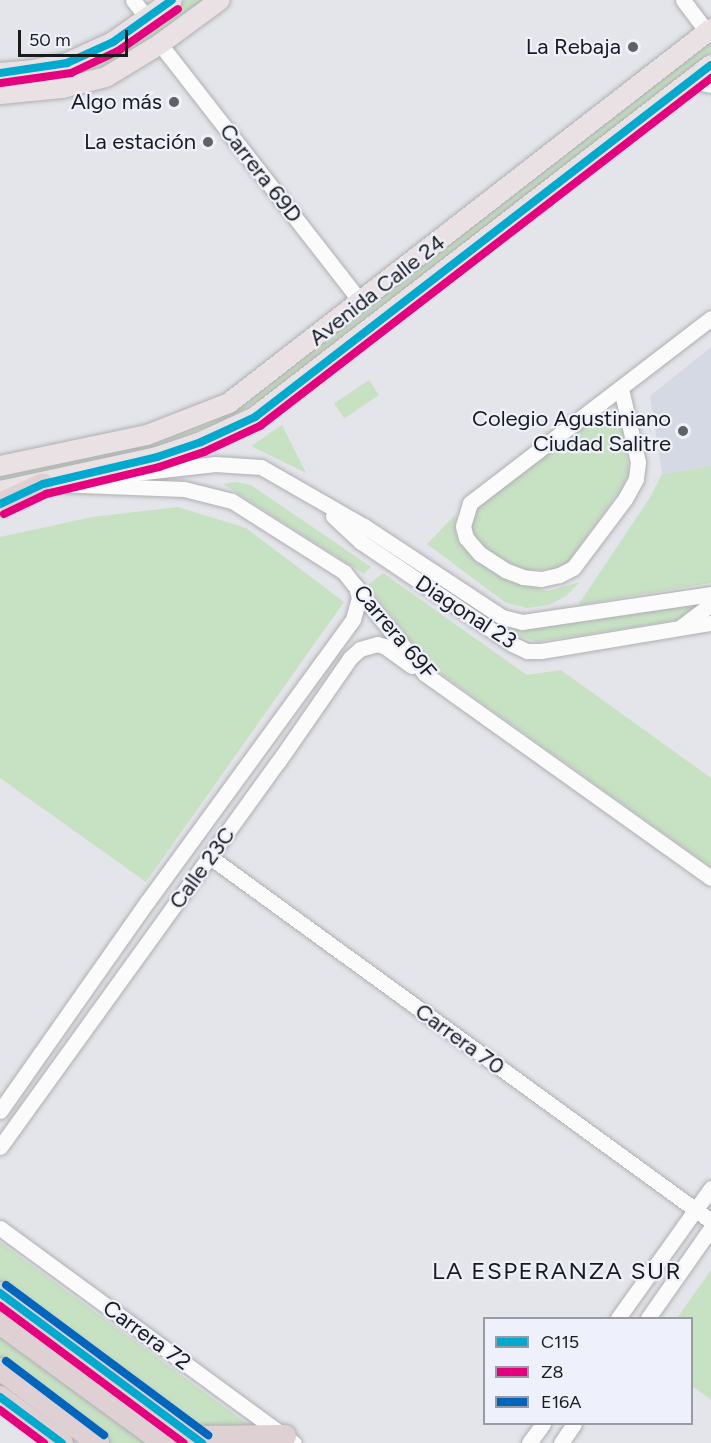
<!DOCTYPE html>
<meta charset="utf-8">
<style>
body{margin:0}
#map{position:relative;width:711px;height:1443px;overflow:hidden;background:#e4e5ea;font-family:Figtree,sans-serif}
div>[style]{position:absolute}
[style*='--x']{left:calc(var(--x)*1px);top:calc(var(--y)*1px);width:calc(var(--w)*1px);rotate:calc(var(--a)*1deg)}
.built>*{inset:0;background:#d5d9e4}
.green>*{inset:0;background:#c7e1c3;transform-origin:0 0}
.roads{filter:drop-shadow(0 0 2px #aeafb2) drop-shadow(0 0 2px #aeafb2)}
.minor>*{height:15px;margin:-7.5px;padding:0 7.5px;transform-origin:7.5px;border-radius:7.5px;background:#fbfbfc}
.major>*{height:20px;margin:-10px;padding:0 10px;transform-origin:10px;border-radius:10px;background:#eae1e4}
.highway>*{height:22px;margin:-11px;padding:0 11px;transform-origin:11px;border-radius:11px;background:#ded0d3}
.bus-1>*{height:8px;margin:-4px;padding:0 4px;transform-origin:4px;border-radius:4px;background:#00a9ce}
.bus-2>*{height:8px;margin:-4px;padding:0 4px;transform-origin:4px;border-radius:4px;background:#e5007d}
.bus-3>*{height:8px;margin:-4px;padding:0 4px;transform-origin:4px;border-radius:4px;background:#0065bd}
.dots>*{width:16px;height:16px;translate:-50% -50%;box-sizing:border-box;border:3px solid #eef1fb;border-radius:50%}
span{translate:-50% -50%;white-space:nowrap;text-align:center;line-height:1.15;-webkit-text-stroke:4.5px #eef1fb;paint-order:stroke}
.poi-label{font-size:22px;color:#191a1e}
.right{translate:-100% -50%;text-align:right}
.street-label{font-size:22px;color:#191a1e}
.neighbourhood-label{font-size:24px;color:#191a1e;letter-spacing:1.5px}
.legend{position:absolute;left:483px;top:1317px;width:210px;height:108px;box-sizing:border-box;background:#eef1fb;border:2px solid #999ba3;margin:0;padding:8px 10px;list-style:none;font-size:18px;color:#191a1e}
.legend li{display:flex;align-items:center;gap:12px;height:30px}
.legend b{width:30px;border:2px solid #999ba3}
.scale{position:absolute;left:18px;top:30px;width:110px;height:27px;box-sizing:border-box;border:3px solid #191a1e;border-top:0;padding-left:8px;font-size:18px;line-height:21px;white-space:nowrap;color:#191a1e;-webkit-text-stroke:4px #eef1fb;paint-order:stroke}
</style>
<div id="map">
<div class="built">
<div style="clip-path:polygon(711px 347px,711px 466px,662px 474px,650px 396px)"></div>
</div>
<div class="green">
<div style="clip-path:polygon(185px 0,205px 0,124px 59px,91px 73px,57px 81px,3px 82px,101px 57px,128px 44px)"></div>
<div style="clip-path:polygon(711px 38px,711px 53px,262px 399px,218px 423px,155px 448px,0 483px,0 473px,113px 452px,159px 439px,211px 418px)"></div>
<div style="left:369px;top:380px;width:18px;height:42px;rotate:56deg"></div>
<div style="clip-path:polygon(605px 411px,613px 411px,621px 418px,629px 473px,623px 486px,569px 561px,560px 568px,525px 571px,491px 553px,478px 542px,471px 527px,472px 514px,485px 500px)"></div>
<div style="clip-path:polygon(282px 425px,306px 473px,251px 446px)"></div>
<div style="clip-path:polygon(711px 466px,711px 583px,578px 605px,649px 499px,662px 474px)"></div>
<div style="clip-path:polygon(236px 482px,251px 485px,371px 567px,364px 574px,223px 484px)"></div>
<div style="clip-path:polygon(178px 507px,246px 528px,344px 602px,146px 882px,0 778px,0 537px,92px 517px)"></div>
<div style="clip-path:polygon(455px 515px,456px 535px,465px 549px,516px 582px,548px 591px,580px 582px,566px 596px,549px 605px,527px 608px,506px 603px,427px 544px)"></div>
<div style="clip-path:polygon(383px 573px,527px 675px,561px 670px,711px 778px,711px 867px,429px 665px,368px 585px)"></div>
<div style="clip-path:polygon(704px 601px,678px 620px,537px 642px,510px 633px,472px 608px,511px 625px)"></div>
<div style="clip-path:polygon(0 1242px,249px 1425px,194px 1428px,0 1281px)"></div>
<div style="clip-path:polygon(711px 1270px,711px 1400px,692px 1386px,692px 1318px,677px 1318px)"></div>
<div style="clip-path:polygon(0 1330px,148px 1443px,110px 1443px,0 1361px)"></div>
</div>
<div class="roads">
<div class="minor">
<div style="--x:133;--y:0;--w:23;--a:52"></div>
<div style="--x:683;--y:0;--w:40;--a:53"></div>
<div style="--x:160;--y:44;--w:327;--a:52.1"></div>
<div style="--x:691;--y:81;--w:20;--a:11"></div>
<div style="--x:621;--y:389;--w:75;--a:76.9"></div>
<div style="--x:638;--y:462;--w:17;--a:97"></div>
<div style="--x:636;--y:479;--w:23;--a:119"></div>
<div style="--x:625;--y:499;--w:86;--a:127"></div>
<div style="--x:573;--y:568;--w:16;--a:153"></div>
<div style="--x:559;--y:575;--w:18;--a:167"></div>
<div style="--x:541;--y:579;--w:18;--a:-174"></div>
<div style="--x:523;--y:577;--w:19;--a:-159"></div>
<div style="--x:505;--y:570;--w:30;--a:-147"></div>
<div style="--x:480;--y:554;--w:21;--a:-131"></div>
<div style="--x:466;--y:538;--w:12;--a:-104"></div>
<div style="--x:463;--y:526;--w:24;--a:-73"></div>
<div style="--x:470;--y:503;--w:304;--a:-37.5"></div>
<div style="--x:100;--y:477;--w:116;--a:-6.4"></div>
<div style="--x:215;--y:464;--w:46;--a:3.7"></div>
<div style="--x:261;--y:467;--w:119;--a:29.8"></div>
<div style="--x:364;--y:526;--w:165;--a:33.4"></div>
<div style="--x:502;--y:617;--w:21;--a:14"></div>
<div style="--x:522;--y:622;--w:191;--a:-8.4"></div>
<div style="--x:55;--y:484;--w:129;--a:2.2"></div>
<div style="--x:184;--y:489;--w:49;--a:14"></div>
<div style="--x:232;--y:501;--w:133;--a:32.4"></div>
<div style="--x:344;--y:572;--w:130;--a:51.5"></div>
<div style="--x:425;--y:674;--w:351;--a:35.5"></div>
<div style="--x:333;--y:516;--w:38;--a:43"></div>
<div style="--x:361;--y:542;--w:182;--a:34"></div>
<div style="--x:512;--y:644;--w:17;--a:25"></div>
<div style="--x:527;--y:651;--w:14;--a:0"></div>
<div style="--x:541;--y:651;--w:172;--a:-9.4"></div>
<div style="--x:682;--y:626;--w:36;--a:-37"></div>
<div style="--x:210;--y:857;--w:619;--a:36"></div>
<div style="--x:0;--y:1111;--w:256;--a:-54.9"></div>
<div style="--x:147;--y:902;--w:350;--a:-53.9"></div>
<div style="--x:353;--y:619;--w:22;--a:-74"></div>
<div style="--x:359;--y:598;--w:12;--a:-104"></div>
<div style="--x:0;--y:1147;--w:475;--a:-54.2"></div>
<div style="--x:278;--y:762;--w:126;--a:-55.3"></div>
<div style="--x:350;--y:658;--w:13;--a:-42"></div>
<div style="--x:360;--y:649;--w:18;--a:-16"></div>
<div style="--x:377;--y:644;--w:7;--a:16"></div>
<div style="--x:384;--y:646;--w:34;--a:36"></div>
<div style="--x:0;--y:1228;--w:364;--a:36.2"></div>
<div style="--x:618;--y:1318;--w:160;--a:-54.4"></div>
<div style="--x:648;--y:1318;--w:110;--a:-55"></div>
<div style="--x:529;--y:1443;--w:24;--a:-54"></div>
<div style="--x:561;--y:1443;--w:23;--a:-56"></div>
</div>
<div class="major">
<div style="--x:0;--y:73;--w:32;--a:-5"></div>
<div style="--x:32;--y:70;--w:36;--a:-11"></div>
<div style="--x:67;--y:63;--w:51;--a:-24.5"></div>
<div style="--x:113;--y:42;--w:72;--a:-35.4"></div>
<div style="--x:0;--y:94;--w:62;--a:-5.5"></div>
<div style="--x:62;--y:88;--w:45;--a:-14"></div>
<div style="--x:106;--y:77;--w:63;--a:-31.4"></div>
<div style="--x:160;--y:44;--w:74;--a:-36.3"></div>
<div style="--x:0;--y:466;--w:150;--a:-11.9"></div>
<div style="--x:147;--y:435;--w:88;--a:-21.3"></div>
<div style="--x:229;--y:403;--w:610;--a:-37.81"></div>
<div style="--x:0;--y:491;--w:161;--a:-12.2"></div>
<div style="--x:157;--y:457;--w:46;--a:-18.8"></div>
<div style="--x:201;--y:442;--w:60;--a:-24.8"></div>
<div style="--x:255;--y:417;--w:576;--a:-37.67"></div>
</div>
<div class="highway">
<div style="--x:0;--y:504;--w:47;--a:-24.9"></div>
<div style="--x:0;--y:1293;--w:252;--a:36.6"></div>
<div style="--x:0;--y:1323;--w:203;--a:36.2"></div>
<div style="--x:0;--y:1369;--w:123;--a:37.1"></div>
<div style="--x:0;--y:1397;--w:77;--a:36.6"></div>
<div style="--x:194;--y:1437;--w:91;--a:-0.6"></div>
</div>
</div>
<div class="bus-1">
<div style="--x:0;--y:73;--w:68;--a:-8.5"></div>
<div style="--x:67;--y:63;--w:51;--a:-24.5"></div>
<div style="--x:113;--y:42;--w:72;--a:-35.4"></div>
<div style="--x:0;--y:504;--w:47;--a:-24.9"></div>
<div style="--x:43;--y:484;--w:117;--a:-13.3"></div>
<div style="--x:157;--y:457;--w:46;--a:-18.8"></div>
<div style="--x:201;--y:442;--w:60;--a:-24.8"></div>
<div style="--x:255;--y:417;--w:576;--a:-37.67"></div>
<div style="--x:0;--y:1293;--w:252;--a:36.6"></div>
<div style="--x:0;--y:1397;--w:77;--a:36.6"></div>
</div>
<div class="bus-2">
<div style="--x:1;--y:83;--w:71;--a:-8.1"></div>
<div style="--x:71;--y:73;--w:52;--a:-25.1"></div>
<div style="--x:118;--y:51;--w:73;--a:-35"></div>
<div style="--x:4;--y:514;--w:47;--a:-25.5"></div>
<div style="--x:46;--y:494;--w:116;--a:-13.4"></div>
<div style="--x:159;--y:467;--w:47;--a:-18.4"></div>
<div style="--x:204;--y:452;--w:62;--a:-24.9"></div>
<div style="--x:260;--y:426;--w:570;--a:-37.65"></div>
<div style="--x:0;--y:1306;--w:229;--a:36.7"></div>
<div style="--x:0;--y:1410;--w:55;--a:36.9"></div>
</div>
<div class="bus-3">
<div style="--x:6;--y:1285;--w:252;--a:36.6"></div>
<div style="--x:6;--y:1361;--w:123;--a:37.1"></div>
</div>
<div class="dots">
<div style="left:633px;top:47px;background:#606165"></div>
<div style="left:174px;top:102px;background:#606165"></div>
<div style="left:208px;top:142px;background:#606165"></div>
<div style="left:683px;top:431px;background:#606165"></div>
</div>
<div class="poi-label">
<span class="right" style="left:621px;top:47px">La Rebaja</span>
<span class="right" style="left:162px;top:102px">Algo más</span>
<span class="right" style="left:196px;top:142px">La estación</span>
<span class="right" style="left:671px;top:431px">Colegio Agustiniano<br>Ciudad Salitre</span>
</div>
<div class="street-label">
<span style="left:261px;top:173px;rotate:52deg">Carrera 69D</span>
<span style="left:377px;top:290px;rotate:-38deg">Avenida Calle 24</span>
<span style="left:466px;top:612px;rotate:33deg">Diagonal 23</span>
<span style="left:395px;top:632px;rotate:50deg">Carrera 69F</span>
<span style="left:202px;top:868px;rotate:-54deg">Calle 23C</span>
<span style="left:460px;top:1039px;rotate:36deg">Carrera 70</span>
<span style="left:147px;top:1335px;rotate:36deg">Carrera 72</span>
</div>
<div class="neighbourhood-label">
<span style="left:557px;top:1271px">LA ESPERANZA SUR</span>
</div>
<ul class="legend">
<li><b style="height:8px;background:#00a9ce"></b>C115</li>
<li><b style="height:8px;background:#e5007d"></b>Z8</li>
<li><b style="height:8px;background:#0065bd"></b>E16A</li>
</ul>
<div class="scale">50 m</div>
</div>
